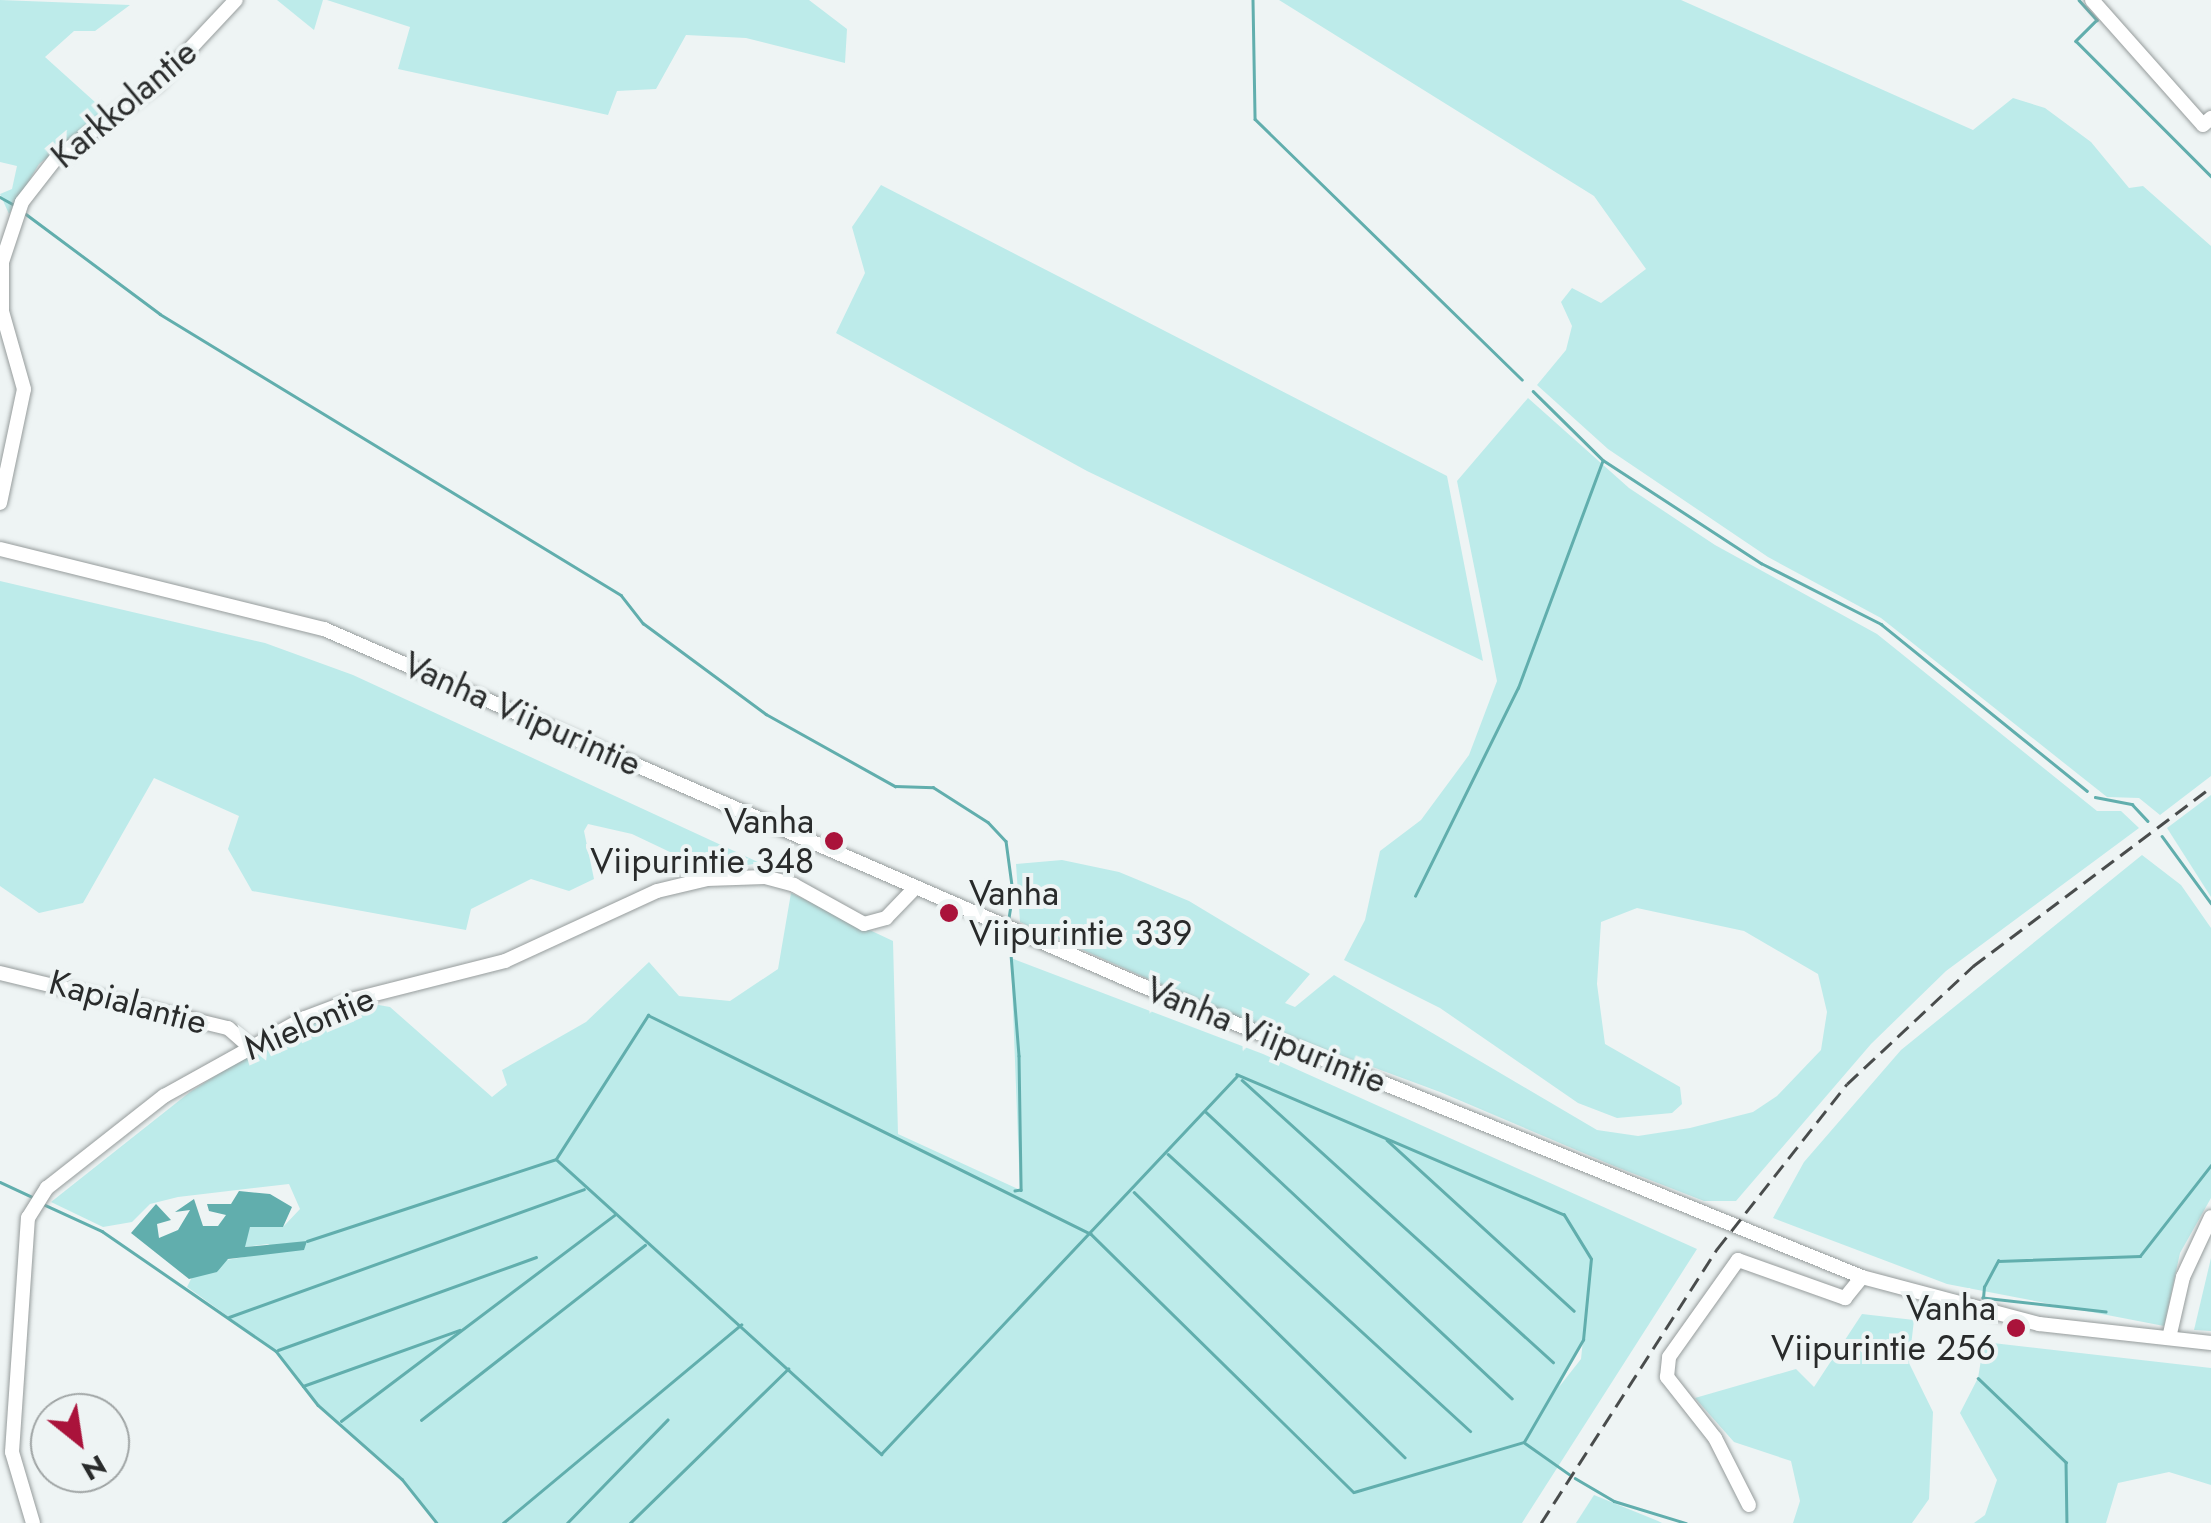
<!DOCTYPE html>
<style>
body{margin:0}
#map{position:relative;width:2211px;height:1523px;overflow:hidden;background:#eef4f4;font-family:Jost,sans-serif}
div>[style]{position:absolute}
[style*='--x']{left:calc(var(--x)*1px);top:calc(var(--y)*1px);width:calc(var(--w)*1px);rotate:calc(var(--a)*1deg)}
.green>*{inset:0;background:#bdebea}
.water>*{inset:0;background:#61aead}
.stream>*{height:2.5px;margin:-1.25px;padding:0 1.25px;transform-origin:1.25px;border-radius:1.25px;background:#61aead}
.roads{filter:drop-shadow(0 0 2px #969c9c) drop-shadow(0 0 2px #969c9c)}
.minor>*{height:14px;margin:-7px;padding:0 7px;transform-origin:7px;border-radius:7px;background:#fff}
.rail>*{height:2.5px;margin-top:-1.25px;transform-origin:0;background:repeating-linear-gradient(90deg,#494c4c 0 15px,transparent 0 23px)}
.dots>*{width:28px;height:28px;translate:-50% -50%;box-sizing:border-box;border:5px solid #eef4f4;border-radius:50%}
span{translate:-50% -50%;white-space:nowrap;text-align:center;line-height:1.15;-webkit-text-stroke:8px #eef4f4;paint-order:stroke}
.street-label{font-size:35px;color:#292b2b}
.poi-label{font-size:35px;color:#292b2b}
.right{translate:-100% -50%;text-align:right}
.left{translate:0 -50%;text-align:left}
.north{position:absolute;left:30px;top:1393px;width:100px;height:100px;box-sizing:border-box;background:#eef4f4;border:2px solid #9fa4a4;border-radius:50%;rotate:150deg;font-size:28px;font-weight:700;line-height:40px;text-align:center;color:#292b2b}
.north::after{content:'';display:block;margin:auto;width:35px;height:45px;background:#aa133b;clip-path:polygon(50% 0,100% 100%,50% 72%,0 100%)}
</style>
<div id="map">
<div class="green">
<div style="clip-path:polygon(0 0,130px 5px,95px 31px,74px 31px,45px 57px,106px 112px,39px 164px,9px 214px,0 194px,12px 189px,17px 166px,0 162px)"></div>
<div style="clip-path:polygon(277px 0,323px 0,314px 30px)"></div>
<div style="clip-path:polygon(327px 0,809px 0,847px 29px,845px 63px,746px 38px,686px 35px,656px 89px,617px 91px,608px 115px,398px 69px,410px 27px)"></div>
<div style="clip-path:polygon(1279px 0,1681px 0,1973px 130px,2013px 98px,2045px 108px,2091px 142px,2129px 188px,2143px 186px,2211px 246px,2211px 776px,2160px 815px,2139px 798px,2107px 797px,1881px 618px,1768px 557px,1608px 449px,1537px 385px,1566px 350px,1572px 326px,1561px 302px,1572px 288px,1601px 303px,1646px 269px,1594px 196px)"></div>
<div style="clip-path:polygon(881px 185px,1447px 476px,1483px 661px,1087px 471px,836px 333px,865px 273px,852px 227px)"></div>
<div style="clip-path:polygon(1528px 398px,1629px 488px,1715px 545px,1877px 634px,2097px 811px,2121px 811px,2139px 828px,1946px 971px,1871px 1044px,1736px 1201px,1704px 1201px,1614px 1166px,1440px 1092px,1216px 1009px,1020px 922px,1016px 864px,1062px 860px,1119px 872px,1189px 901px,1310px 974px,1285px 1003px,1295px 1007px,1334px 975px,1597px 1130px,1638px 1136px,1690px 1128px,1753px 1112px,1777px 1096px,1821px 1050px,1827px 1012px,1818px 974px,1744px 931px,1637px 908px,1601px 922px,1597px 984px,1605px 1044px,1680px 1087px,1682px 1104px,1672px 1113px,1617px 1118px,1578px 1103px,1440px 1008px,1344px 960px,1365px 920px,1380px 851px,1421px 820px,1469px 755px,1497px 681px,1457px 481px)"></div>
<div style="clip-path:polygon(0 581px,265px 643px,353px 675px,760px 863px,710px 871px,632px 834px,588px 824px,584px 831px,594px 879px,569px 891px,531px 879px,471px 909px,466px 930px,252px 891px,228px 849px,239px 816px,154px 778px,83px 903px,39px 913px,0 886px)"></div>
<div style="clip-path:polygon(2211px 795px,2211px 897px,2167px 828px)"></div>
<div style="clip-path:polygon(2142px 855px,2181px 885px,2211px 928px,2211px 1198px,2180px 1253px,2164px 1326px,1947px 1284px,1773px 1218px,1804px 1162px,1901px 1050px)"></div>
<div style="clip-path:polygon(evenodd,791px 893px,893px 941px,898px 1134px,1020px 1190px,1011px 958px,1263px 1054px,1697px 1249px,1522px 1523px,437px 1523px,402px 1479px,318px 1405px,276px 1351px,187px 1287px,194px 1273px,217px 1272px,221px 1261px,280px 1251px,268px 1244px,245px 1247px,242px 1241px,250px 1227px,283px 1227px,300px 1209px,289px 1184px,178px 1197px,150px 1204px,132px 1222px,103px 1227px,51px 1202px,190px 1092px,260px 1048px,362px 1002px,390px 1007px,492px 1097px,507px 1085px,502px 1070px,586px 1022px,649px 962px,679px 996px,730px 1001px,778px 969px,791px 893px,1591px 1264px,1581px 1359px,1559px 1387px,1583px 1340px,1591px 1264px)"></div>
<div style="clip-path:polygon(2211px 1258px,2211px 1331px,2194px 1330px)"></div>
<div style="clip-path:polygon(1862px 1314px,1914px 1320px,1909px 1363px,1933px 1412px,1929px 1499px,1912px 1523px,1793px 1523px,1800px 1501px,1791px 1461px,1734px 1442px,1695px 1398px,1796px 1369px,1814px 1387px)"></div>
<div style="clip-path:polygon(1984px 1342px,2211px 1368px,2211px 1485px,2169px 1472px,2118px 1483px,2106px 1523px,1974px 1523px,1985px 1515px,1997px 1480px,1960px 1413px,1978px 1378px)"></div>
<div style="clip-path:polygon(1594px 1495px,1658px 1521px,1662px 1523px,1576px 1523px)"></div>
</div>
<div class="water">
<div style="clip-path:polygon(239px 1191px,270px 1194px,292px 1207px,283px 1227px,250px 1227px,245px 1247px,307px 1241px,304px 1250px,228px 1259px,217px 1272px,189px 1279px,131px 1233px,156px 1204px,171px 1220px,157px 1224px,159px 1238px,178px 1230px,190px 1210px,175px 1212px,194px 1199px,203px 1226px,218px 1226px,226px 1215px,209px 1211px,207px 1204px,231px 1204px)"></div>
</div>
<div class="stream">
<div style="--x:1253;--y:0;--w:119;--a:89"></div>
<div style="--x:1255;--y:119;--w:373;--a:44.3"></div>
<div style="--x:2079;--y:0;--w:27;--a:48"></div>
<div style="--x:2097;--y:20;--w:30;--a:135"></div>
<div style="--x:2076;--y:41;--w:191;--a:45"></div>
<div style="--x:0;--y:197;--w:18;--a:29"></div>
<div style="--x:26;--y:214;--w:167;--a:36.7"></div>
<div style="--x:160;--y:314;--w:540;--a:31.36"></div>
<div style="--x:621;--y:595;--w:36;--a:52"></div>
<div style="--x:643;--y:623;--w:153;--a:36.5"></div>
<div style="--x:766;--y:714;--w:148;--a:29.2"></div>
<div style="--x:895;--y:786;--w:38;--a:2"></div>
<div style="--x:933;--y:787;--w:65;--a:32.5"></div>
<div style="--x:988;--y:822;--w:26;--a:47"></div>
<div style="--x:1006;--y:841;--w:52;--a:82.3"></div>
<div style="--x:1013;--y:893;--w:26;--a:99"></div>
<div style="--x:1533;--y:391;--w:98;--a:44.6"></div>
<div style="--x:1603;--y:460;--w:189;--a:33.1"></div>
<div style="--x:1761;--y:563;--w:135;--a:26.9"></div>
<div style="--x:1881;--y:624;--w:265;--a:39"></div>
<div style="--x:2095;--y:797;--w:38;--a:11"></div>
<div style="--x:2132;--y:804;--w:23;--a:47"></div>
<div style="--x:2162;--y:836;--w:83;--a:53.8"></div>
<div style="--x:1415;--y:896;--w:232;--a:-63.7"></div>
<div style="--x:1518;--y:688;--w:241;--a:-69.6"></div>
<div style="--x:1010;--y:939;--w:2;--a:90"></div>
<div style="--x:1011;--y:954;--w:102;--a:85.5"></div>
<div style="--x:1019;--y:1056;--w:134;--a:89.1"></div>
<div style="--x:1021;--y:1190;--w:6;--a:171"></div>
<div style="--x:1242;--y:1080;--w:420;--a:42.2"></div>
<div style="--x:1206;--y:1112;--w:419;--a:43.1"></div>
<div style="--x:1387;--y:1140;--w:253;--a:42.4"></div>
<div style="--x:1168;--y:1154;--w:410;--a:42.5"></div>
<div style="--x:557;--y:1160;--w:438;--a:42.2"></div>
<div style="--x:881;--y:1454;--w:519;--a:-46.72"></div>
<div style="--x:0;--y:1182;--w:35;--a:25"></div>
<div style="--x:1134;--y:1192;--w:379;--a:44.4"></div>
<div style="--x:45;--y:1205;--w:63;--a:24.5"></div>
<div style="--x:102;--y:1231;--w:211;--a:34.6"></div>
<div style="--x:276;--y:1351;--w:68;--a:52.1"></div>
<div style="--x:318;--y:1405;--w:112;--a:41.4"></div>
<div style="--x:402;--y:1479;--w:56;--a:51.5"></div>
<div style="--x:307;--y:1241;--w:262;--a:-18.2"></div>
<div style="--x:556;--y:1159;--w:171;--a:-57.4"></div>
<div style="--x:648;--y:1015;--w:494;--a:26.3"></div>
<div style="--x:1091;--y:1234;--w:368;--a:44.5"></div>
<div style="--x:1354;--y:1492;--w:177;--a:-16.4"></div>
<div style="--x:1524;--y:1442;--w:118;--a:-60"></div>
<div style="--x:1583;--y:1340;--w:81;--a:-84.4"></div>
<div style="--x:1591;--y:1259;--w:52;--a:-121.5"></div>
<div style="--x:1564;--y:1215;--w:356;--a:-156.8"></div>
<div style="--x:2106;--y:1312;--w:124;--a:-173.5"></div>
<div style="--x:1983;--y:1298;--w:11;--a:-85"></div>
<div style="--x:1984;--y:1287;--w:30;--a:-62"></div>
<div style="--x:1998;--y:1261;--w:142;--a:-2"></div>
<div style="--x:2140;--y:1256;--w:115;--a:-52"></div>
<div style="--x:229;--y:1317;--w:377;--a:-19.8"></div>
<div style="--x:278;--y:1350;--w:274;--a:-19.8"></div>
<div style="--x:1978;--y:1378;--w:122;--a:43.7"></div>
<div style="--x:2066;--y:1462;--w:61;--a:89.1"></div>
<div style="--x:303;--y:1386;--w:166;--a:-19.7"></div>
<div style="--x:421;--y:1420;--w:284;--a:-38"></div>
<div style="--x:341;--y:1421;--w:342;--a:-37"></div>
<div style="--x:1525;--y:1443;--w:54;--a:35.2"></div>
<div style="--x:1575;--y:1478;--w:45;--a:30.5"></div>
<div style="--x:1614;--y:1501;--w:75;--a:17"></div>
<div style="--x:503;--y:1523;--w:310;--a:-39.8"></div>
<div style="--x:567;--y:1523;--w:144;--a:-45.8"></div>
<div style="--x:630;--y:1523;--w:221;--a:-44.3"></div>
</div>
<div class="roads">
<div class="minor">
<div style="--x:2092;--y:0;--w:167;--a:48.4"></div>
<div style="--x:2203;--y:125;--w:11;--a:-41"></div>
<div style="--x:0;--y:503;--w:116;--a:-78.1"></div>
<div style="--x:24;--y:389;--w:81;--a:-105.8"></div>
<div style="--x:2;--y:311;--w:49;--a:-90"></div>
<div style="--x:2;--y:262;--w:63;--a:-71.6"></div>
<div style="--x:22;--y:202;--w:57;--a:-52.1"></div>
<div style="--x:57;--y:157;--w:124;--a:-36.1"></div>
<div style="--x:157;--y:84;--w:115;--a:-46.8"></div>
<div style="--x:0;--y:549;--w:334;--a:13.9"></div>
<div style="--x:324;--y:629;--w:888;--a:23.56"></div>
<div style="--x:1138;--y:984;--w:781;--a:22.03"></div>
<div style="--x:1862;--y:1277;--w:183;--a:14.9"></div>
<div style="--x:2039;--y:1324;--w:173;--a:6.3"></div>
<div style="--x:0;--y:973;--w:235;--a:13.6"></div>
<div style="--x:228;--y:1028;--w:28;--a:41"></div>
<div style="--x:2169;--y:1338;--w:63;--a:-77.1"></div>
<div style="--x:2183;--y:1277;--w:66;--a:-65"></div>
<div style="--x:1749;--y:1505;--w:75;--a:-116.9"></div>
<div style="--x:1715;--y:1438;--w:78;--a:-128.2"></div>
<div style="--x:1667;--y:1377;--w:20;--a:-84"></div>
<div style="--x:1669;--y:1357;--w:119;--a:-54.6"></div>
<div style="--x:1738;--y:1260;--w:114;--a:19.6"></div>
<div style="--x:1845;--y:1298;--w:27;--a:-51"></div>
<div style="--x:33;--y:1523;--w:74;--a:-106.5"></div>
<div style="--x:12;--y:1452;--w:235;--a:-86.1"></div>
<div style="--x:28;--y:1218;--w:36;--a:-58"></div>
<div style="--x:47;--y:1188;--w:149;--a:-38.2"></div>
<div style="--x:164;--y:1096;--w:161;--a:-29"></div>
<div style="--x:305;--y:1018;--w:53;--a:-20.8"></div>
<div style="--x:355;--y:999;--w:155;--a:-14.2"></div>
<div style="--x:505;--y:961;--w:167;--a:-24.7"></div>
<div style="--x:657;--y:891;--w:51;--a:-13.5"></div>
<div style="--x:707;--y:879;--w:58;--a:-2"></div>
<div style="--x:765;--y:877;--w:30;--a:15"></div>
<div style="--x:794;--y:885;--w:80;--a:29.1"></div>
<div style="--x:864;--y:924;--w:23;--a:-15"></div>
<div style="--x:886;--y:918;--w:40;--a:-46"></div>
</div>
</div>
<div class="rail">
<div style="--x:1541;--y:1523;--w:326;--a:-57.3"></div>
<div style="--x:1717;--y:1249;--w:210;--a:-51.8"></div>
<div style="--x:1847;--y:1084;--w:173;--a:-43.1"></div>
<div style="--x:1973;--y:966;--w:298;--a:-36.9"></div>
</div>
<div class="dots">
<div style="left:834px;top:841px;background:#aa133b"></div>
<div style="left:949px;top:913px;background:#aa133b"></div>
<div style="left:2016px;top:1328px;background:#aa133b"></div>
</div>
<div class="street-label">
<span style="left:124px;top:104px;rotate:-40deg">Karkkolantie</span>
<span style="left:522px;top:714px;rotate:24deg">Vanha Viipurintie</span>
<span style="left:128px;top:1002px;rotate:15deg">Kapialantie</span>
<span style="left:309px;top:1023px;rotate:-23deg">Mielontie</span>
<span style="left:1266px;top:1035px;rotate:22deg">Vanha Viipurintie</span>
</div>
<div class="poi-label">
<span class="right" style="left:814px;top:841px">Vanha<br>Viipurintie 348</span>
<span class="left" style="left:969px;top:913px">Vanha<br>Viipurintie 339</span>
<span class="right" style="left:1996px;top:1328px">Vanha<br>Viipurintie 256</span>
</div>
<div class="north">N</div>
</div>
